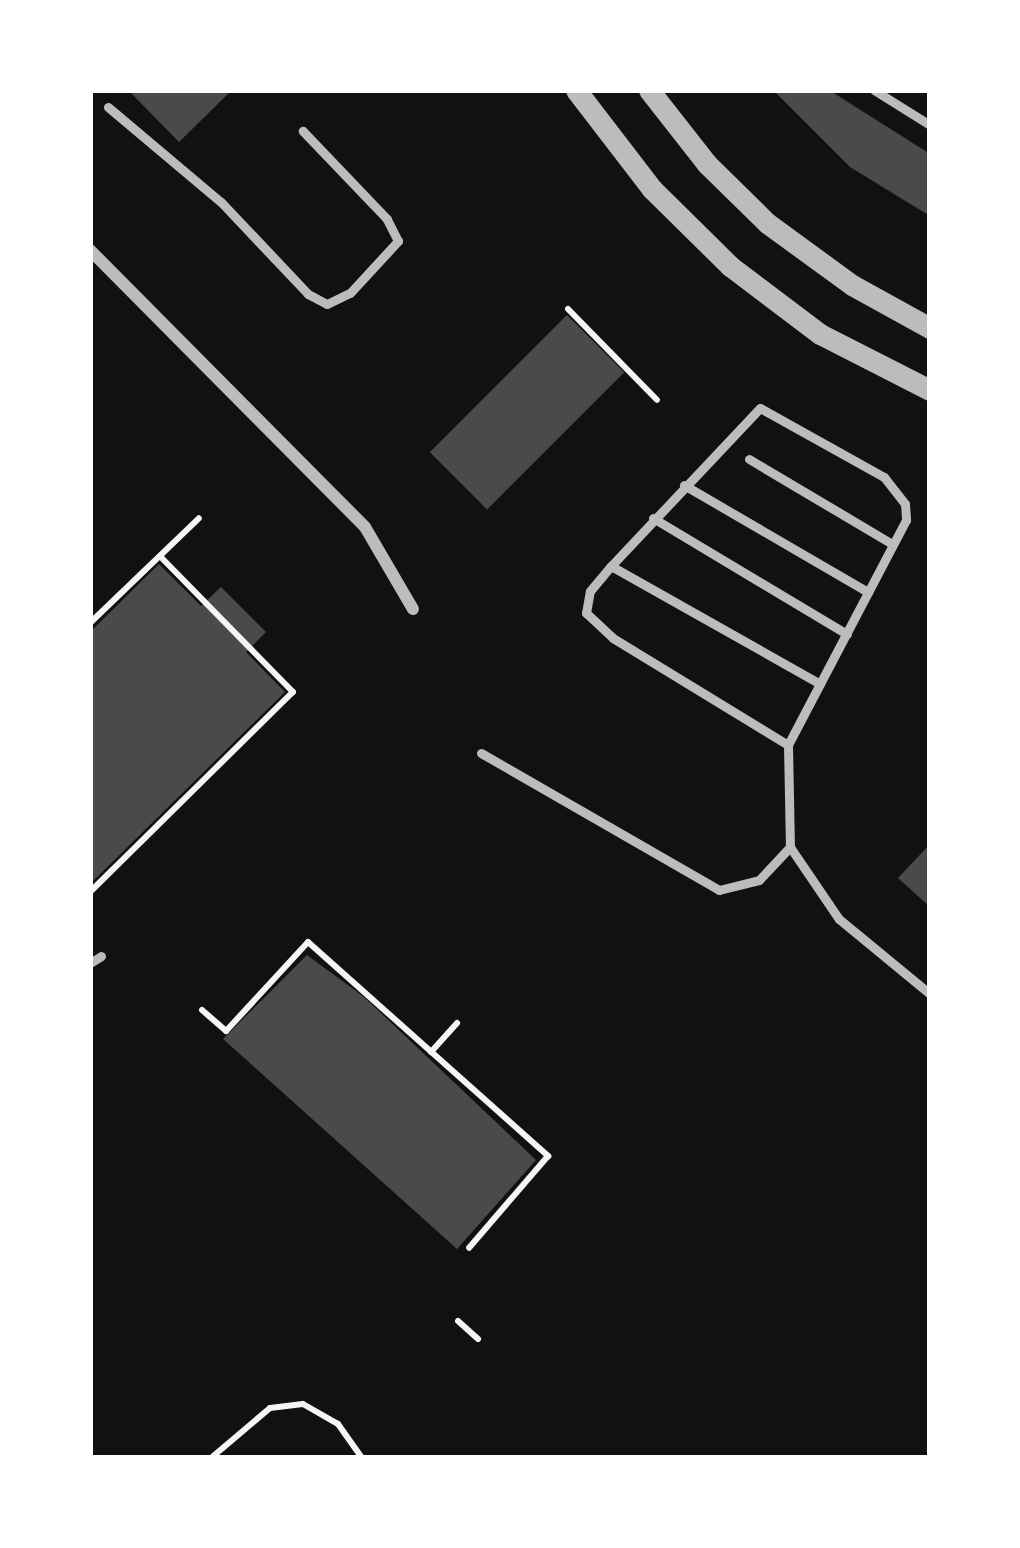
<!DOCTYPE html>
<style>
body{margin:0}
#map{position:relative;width:1020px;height:1548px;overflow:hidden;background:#111;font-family:"Exo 2",sans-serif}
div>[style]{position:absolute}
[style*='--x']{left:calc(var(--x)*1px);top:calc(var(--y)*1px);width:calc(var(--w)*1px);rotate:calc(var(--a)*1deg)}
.building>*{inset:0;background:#4a4a4a;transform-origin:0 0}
.path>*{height:6px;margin:-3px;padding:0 3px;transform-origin:3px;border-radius:3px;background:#f5f5f5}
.service>*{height:9px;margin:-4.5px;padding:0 4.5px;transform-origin:4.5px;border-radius:4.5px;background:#bcbcbc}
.minor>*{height:12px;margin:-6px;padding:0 6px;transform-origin:6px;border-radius:6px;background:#bcbcbc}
.tertiary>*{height:21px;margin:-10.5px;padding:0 10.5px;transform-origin:10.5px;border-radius:10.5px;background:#bcbcbc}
span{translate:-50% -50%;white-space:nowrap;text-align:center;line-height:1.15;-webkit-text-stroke:12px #fff;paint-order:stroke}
.frame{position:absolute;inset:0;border:93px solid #fff;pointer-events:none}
</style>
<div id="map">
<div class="building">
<div style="clip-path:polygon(128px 90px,232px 90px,179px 142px)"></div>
<div style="clip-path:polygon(773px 90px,829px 90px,930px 154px,930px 216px,850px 167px)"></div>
<div style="left:567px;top:315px;width:81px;height:194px;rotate:45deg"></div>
<div style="clip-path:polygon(159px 564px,201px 606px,221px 587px,266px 632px,246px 652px,285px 692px,90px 884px,90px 632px)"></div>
<div style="clip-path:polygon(930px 844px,930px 907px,898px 878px)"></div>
<div style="clip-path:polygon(307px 955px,364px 997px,536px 1160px,457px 1249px,223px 1039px)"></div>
</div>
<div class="path">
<div style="--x:568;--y:309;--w:127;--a:45.6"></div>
<div style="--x:90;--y:623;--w:151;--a:-43.9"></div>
<div style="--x:90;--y:892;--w:285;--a:-44.6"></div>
<div style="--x:293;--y:692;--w:190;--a:-134.4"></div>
<div style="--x:202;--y:1010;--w:32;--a:41"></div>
<div style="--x:226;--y:1031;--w:121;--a:-47.3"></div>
<div style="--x:308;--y:942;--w:322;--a:41.7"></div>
<div style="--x:548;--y:1156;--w:121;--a:130.7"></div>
<div style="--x:431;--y:1052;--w:39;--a:-48"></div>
<div style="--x:458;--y:1321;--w:27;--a:42"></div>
<div style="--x:211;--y:1458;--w:77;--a:-40.3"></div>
<div style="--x:270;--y:1408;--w:33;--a:-7"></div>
<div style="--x:303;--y:1404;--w:40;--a:29.7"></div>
<div style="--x:338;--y:1424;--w:42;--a:54.8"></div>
</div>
<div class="service">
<div style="--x:874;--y:90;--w:66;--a:32"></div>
<div style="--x:108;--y:107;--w:148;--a:40.1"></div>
<div style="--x:221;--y:202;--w:127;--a:46.6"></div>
<div style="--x:308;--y:294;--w:21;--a:28"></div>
<div style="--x:327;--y:304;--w:25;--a:-26"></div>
<div style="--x:350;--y:293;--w:71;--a:-47.3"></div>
<div style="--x:398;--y:241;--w:25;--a:-117"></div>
<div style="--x:387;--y:219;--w:122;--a:-133.7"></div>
<div style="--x:749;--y:459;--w:166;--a:30.7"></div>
<div style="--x:684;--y:485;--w:213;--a:30.2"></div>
<div style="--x:653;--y:518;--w:226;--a:30.9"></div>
<div style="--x:611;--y:566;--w:240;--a:29.4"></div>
<div style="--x:788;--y:745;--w:205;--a:-148.6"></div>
<div style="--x:613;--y:638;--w:37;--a:-137"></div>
<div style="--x:586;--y:613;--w:22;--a:-80"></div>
<div style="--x:590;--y:591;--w:33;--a:-50"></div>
<div style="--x:611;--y:566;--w:217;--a:-46.7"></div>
<div style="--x:760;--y:408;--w:142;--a:29.1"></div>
<div style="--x:884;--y:477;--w:34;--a:52"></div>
<div style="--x:905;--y:504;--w:16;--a:86"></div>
<div style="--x:906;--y:520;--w:254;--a:117.7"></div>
<div style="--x:788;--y:745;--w:102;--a:88.9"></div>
<div style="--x:481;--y:753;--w:275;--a:29.9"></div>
<div style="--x:719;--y:890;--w:41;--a:-14"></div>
<div style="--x:759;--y:880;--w:45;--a:-46.8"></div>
<div style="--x:790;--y:847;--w:87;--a:55.8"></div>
<div style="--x:839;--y:919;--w:118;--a:39.5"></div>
<div style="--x:90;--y:963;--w:13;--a:-32"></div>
</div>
<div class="minor">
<div style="--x:90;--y:250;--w:390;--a:45.2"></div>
<div style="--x:365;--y:527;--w:95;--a:59.7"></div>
</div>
<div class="tertiary">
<div style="--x:576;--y:90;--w:125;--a:52.5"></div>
<div style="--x:652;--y:189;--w:110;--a:44.6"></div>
<div style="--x:730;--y:266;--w:113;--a:37.1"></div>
<div style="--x:820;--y:334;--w:123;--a:27"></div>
<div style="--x:649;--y:90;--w:94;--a:51.9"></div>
<div style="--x:707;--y:164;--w:84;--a:44.5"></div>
<div style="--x:767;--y:223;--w:105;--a:36.1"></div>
<div style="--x:852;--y:285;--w:89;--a:28.9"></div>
</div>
<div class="frame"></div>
</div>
